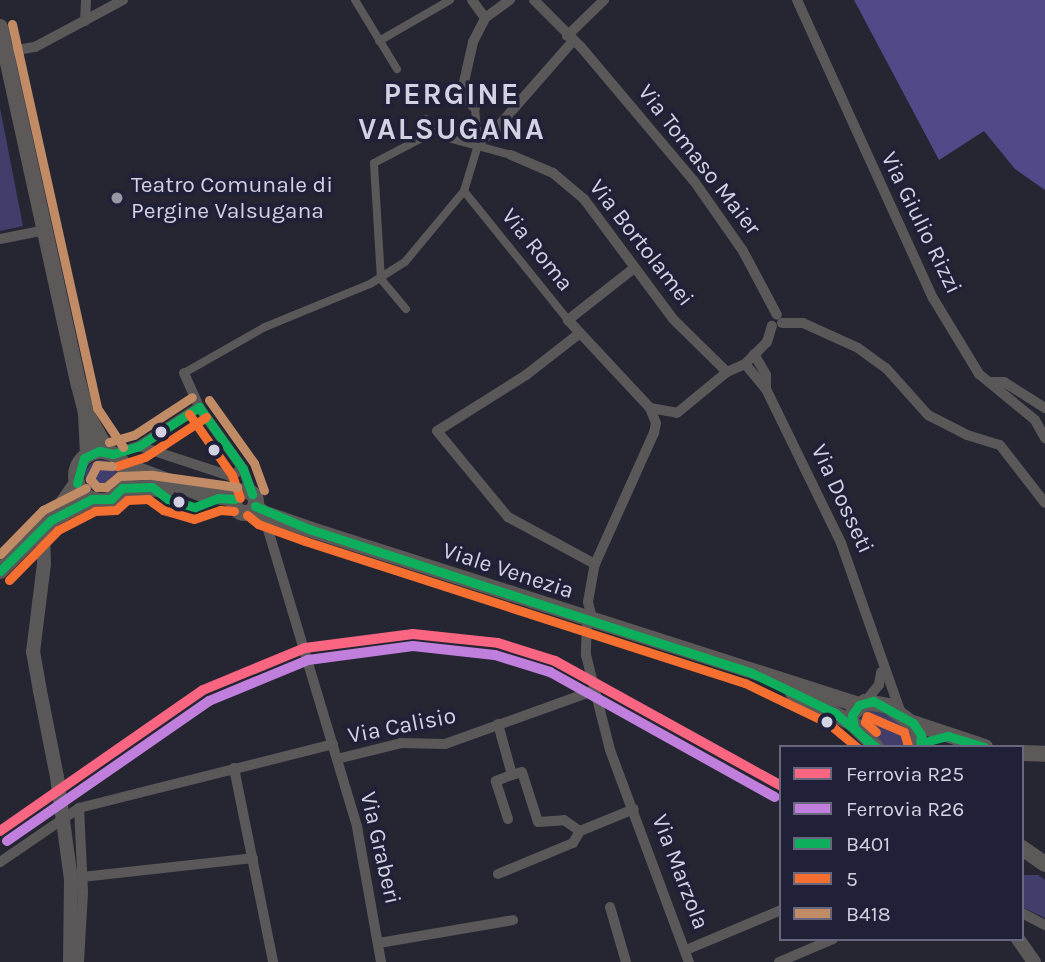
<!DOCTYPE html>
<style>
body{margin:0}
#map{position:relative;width:1045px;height:962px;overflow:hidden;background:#262633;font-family:Karla,sans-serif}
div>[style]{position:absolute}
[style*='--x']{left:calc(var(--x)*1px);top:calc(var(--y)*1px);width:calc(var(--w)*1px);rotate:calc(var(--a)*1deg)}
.green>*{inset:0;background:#413e6b}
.round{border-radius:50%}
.forest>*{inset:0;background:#504b88}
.pedestrian>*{height:8px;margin:-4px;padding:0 4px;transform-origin:4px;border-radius:4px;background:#5a5858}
.minor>*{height:10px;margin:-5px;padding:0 5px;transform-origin:5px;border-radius:5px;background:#5a5858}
.tertiary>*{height:14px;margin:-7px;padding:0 7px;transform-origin:7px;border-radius:7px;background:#5a5858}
.secondary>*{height:16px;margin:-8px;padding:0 8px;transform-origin:8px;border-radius:8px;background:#5c5958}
.secondary>.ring{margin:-8px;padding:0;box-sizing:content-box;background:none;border:16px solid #5c5958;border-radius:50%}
.tertiary-bridge>*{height:14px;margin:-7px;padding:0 7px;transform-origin:7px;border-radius:7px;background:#5a5858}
.bus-1>*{height:9px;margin:-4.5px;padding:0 4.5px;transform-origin:4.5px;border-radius:4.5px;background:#0daf5c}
.bus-2>*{height:9px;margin:-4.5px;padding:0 4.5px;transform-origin:4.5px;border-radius:4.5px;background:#f46f30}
.bus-3>*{height:9px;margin:-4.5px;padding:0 4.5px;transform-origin:4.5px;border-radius:4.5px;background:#c18c65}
.rail-1>*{height:10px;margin:-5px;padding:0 5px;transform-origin:5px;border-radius:5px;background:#fa6682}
.rail-2>*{height:10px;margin:-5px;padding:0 5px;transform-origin:5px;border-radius:5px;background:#c07fdc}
.dots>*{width:19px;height:19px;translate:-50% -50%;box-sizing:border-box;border:4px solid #212039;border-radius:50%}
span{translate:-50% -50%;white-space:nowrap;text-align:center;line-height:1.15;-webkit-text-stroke:7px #212039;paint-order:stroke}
.street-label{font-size:23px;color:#d2d2e3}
.poi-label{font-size:23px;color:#d2d2e3}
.left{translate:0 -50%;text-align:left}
.district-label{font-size:30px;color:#d2d2e3;font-weight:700;letter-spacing:2px}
.legend{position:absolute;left:779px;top:745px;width:245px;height:196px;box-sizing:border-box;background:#212039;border:2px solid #68677d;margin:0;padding:9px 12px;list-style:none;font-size:21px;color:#d2d2e3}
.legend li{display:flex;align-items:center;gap:14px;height:35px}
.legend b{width:35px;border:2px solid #68677d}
</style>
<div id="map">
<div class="green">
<div style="clip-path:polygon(0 108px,23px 226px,0 231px)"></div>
<div class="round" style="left:85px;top:460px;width:32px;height:32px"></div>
<div style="clip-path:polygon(866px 710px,885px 714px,906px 727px,911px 733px,910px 747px,886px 747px,868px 735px,860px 719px)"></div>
<div style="clip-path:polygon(1022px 875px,1038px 875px,1045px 880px,1045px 918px,1022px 907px)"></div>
</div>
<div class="forest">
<div style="clip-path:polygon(854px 0,1045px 0,1045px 190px,1015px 169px,984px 131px,939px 160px)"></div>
</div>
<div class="pedestrian">
<div style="--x:355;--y:0;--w:81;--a:58.7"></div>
<div style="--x:379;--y:41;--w:82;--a:-30"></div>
<div style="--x:449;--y:91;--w:13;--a:18"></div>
<div style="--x:475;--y:108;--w:37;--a:85"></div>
<div style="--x:426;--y:119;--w:25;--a:45"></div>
<div style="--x:444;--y:137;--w:69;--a:15"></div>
<div style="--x:464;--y:191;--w:166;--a:51.1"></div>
<div style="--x:406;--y:309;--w:39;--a:-130"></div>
<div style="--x:381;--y:279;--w:116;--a:-93.5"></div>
<div style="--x:374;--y:163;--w:71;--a:-27.6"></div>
<div style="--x:184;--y:373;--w:93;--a:-29.6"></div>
<div style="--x:265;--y:327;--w:113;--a:-22.3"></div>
<div style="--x:370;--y:284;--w:41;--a:-32.2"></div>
<div style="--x:405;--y:262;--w:92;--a:-50.3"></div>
<div style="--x:464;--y:191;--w:48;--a:-73.1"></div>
<div style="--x:478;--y:145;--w:23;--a:-41"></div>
</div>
<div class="minor">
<div style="--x:472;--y:0;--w:22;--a:54"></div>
<div style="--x:534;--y:0;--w:66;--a:45"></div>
<div style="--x:581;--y:47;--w:175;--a:49.9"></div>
<div style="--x:694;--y:181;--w:85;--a:55"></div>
<div style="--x:743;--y:251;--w:72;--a:62"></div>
<div style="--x:797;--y:0;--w:328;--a:65.5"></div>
<div style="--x:933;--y:298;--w:89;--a:58.8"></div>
<div style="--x:979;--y:374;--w:72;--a:39.4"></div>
<div style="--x:1035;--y:420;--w:21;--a:61"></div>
<div style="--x:85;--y:21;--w:21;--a:-87"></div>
<div style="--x:567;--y:36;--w:52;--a:-44.2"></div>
<div style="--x:0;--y:53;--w:36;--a:-10"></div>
<div style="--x:35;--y:47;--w:100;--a:-28.1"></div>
<div style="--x:475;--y:108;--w:19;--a:-137"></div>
<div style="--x:461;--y:95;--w:54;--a:-77.2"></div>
<div style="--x:473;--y:42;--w:27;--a:-63"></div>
<div style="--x:485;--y:18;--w:31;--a:-36"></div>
<div style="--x:495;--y:130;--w:117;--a:-48.8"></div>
<div style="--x:511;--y:155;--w:46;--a:23.2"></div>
<div style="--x:553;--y:173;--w:40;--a:40"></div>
<div style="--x:584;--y:199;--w:149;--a:53.4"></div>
<div style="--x:673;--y:319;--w:76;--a:44.5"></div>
<div style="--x:0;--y:239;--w:46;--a:-11.3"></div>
<div style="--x:633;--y:269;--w:83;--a:141.9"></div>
<div style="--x:568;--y:320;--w:120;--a:47"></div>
<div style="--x:650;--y:408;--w:27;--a:10"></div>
<div style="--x:677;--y:413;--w:65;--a:-39.4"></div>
<div style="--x:727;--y:372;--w:20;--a:-24"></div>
<div style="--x:745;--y:364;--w:31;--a:-45"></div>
<div style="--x:767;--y:342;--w:17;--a:-73"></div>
<div style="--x:782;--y:323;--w:21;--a:0"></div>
<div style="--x:803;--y:323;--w:60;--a:24.4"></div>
<div style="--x:858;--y:348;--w:34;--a:36"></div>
<div style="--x:886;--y:368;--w:63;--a:48.2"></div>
<div style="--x:928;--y:415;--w:44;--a:27.1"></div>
<div style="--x:967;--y:435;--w:34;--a:17"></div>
<div style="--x:1000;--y:445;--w:73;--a:52.2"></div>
<div style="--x:580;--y:333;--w:68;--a:142.1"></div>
<div style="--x:526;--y:375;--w:105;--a:147.8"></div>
<div style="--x:437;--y:431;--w:112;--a:50.5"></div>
<div style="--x:508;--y:517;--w:99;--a:28.4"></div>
<div style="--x:754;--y:354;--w:24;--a:60"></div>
<div style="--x:766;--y:375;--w:14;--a:90"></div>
<div style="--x:745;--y:364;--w:33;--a:50"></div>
<div style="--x:766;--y:389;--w:171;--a:64"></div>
<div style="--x:841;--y:543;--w:178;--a:70.6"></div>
<div style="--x:184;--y:373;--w:37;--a:66"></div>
<div style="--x:199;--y:407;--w:76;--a:54.6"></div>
<div style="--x:243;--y:469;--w:27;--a:70"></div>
<div style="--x:992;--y:382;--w:12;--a:0"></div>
<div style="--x:1004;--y:382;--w:49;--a:32.4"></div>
<div style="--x:139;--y:446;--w:96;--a:18.2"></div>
<div style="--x:230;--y:476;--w:15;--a:-28"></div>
<div style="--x:113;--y:454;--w:27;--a:-17"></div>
<div style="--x:139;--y:446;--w:72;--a:-33"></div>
<div style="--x:263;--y:513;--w:328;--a:73.3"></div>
<div style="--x:357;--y:827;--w:137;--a:79.9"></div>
<div style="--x:587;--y:620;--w:35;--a:92"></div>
<div style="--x:586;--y:655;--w:98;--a:75.8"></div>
<div style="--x:610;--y:750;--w:226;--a:69.6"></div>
<div style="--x:593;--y:622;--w:21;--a:-104"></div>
<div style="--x:588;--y:602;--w:39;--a:-80"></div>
<div style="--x:595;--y:564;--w:144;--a:-65.8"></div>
<div style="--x:654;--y:433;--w:10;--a:-79"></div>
<div style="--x:656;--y:423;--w:16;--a:-112"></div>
<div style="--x:865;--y:702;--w:22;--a:-51"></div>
<div style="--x:879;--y:685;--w:13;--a:-81"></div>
<div style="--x:498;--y:724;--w:53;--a:74.6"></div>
<div style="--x:512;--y:775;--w:10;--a:-17"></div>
<div style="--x:522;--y:772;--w:52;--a:72.3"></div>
<div style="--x:538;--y:822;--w:26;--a:-4"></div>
<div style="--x:564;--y:820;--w:19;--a:35"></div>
<div style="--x:337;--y:759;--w:66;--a:-14"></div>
<div style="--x:401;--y:743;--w:44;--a:1.3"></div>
<div style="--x:445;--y:744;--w:157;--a:-19.7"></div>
<div style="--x:234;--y:768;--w:198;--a:78.6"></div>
<div style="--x:508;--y:819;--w:40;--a:-108"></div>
<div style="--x:496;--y:781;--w:17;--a:-21"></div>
<div style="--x:0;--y:862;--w:96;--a:-34.4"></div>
<div style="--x:79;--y:808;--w:262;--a:-14.1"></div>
<div style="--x:498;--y:874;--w:81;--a:-22.5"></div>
<div style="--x:573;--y:843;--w:14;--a:-60"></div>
<div style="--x:580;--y:831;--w:58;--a:-22.2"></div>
<div style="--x:82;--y:877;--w:172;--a:-6.3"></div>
<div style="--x:610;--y:907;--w:57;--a:73.8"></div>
<div style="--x:1022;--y:913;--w:26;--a:28"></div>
<div style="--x:379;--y:943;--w:136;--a:-9.7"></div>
<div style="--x:686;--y:950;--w:103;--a:-22.8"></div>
<div style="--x:79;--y:962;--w:70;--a:-86.7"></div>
<div style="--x:83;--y:892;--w:84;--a:-92.7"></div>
<div style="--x:779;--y:962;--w:59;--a:-23.1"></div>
</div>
<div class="tertiary">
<div style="--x:40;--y:691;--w:40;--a:-100"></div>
<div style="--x:33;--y:652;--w:89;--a:-82.9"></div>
<div style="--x:44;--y:564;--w:36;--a:-92"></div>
<div style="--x:1018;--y:939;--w:28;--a:55"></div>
<div style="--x:70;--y:962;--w:83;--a:-89.3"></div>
</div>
<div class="secondary">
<div style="--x:0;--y:27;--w:367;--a:77.6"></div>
<div style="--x:79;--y:385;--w:29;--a:76"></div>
<div style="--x:86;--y:413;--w:45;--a:60.6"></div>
<div style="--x:86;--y:413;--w:42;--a:87.3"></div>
<div class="ring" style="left:76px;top:451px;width:34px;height:34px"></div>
<div style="--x:122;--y:464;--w:83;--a:20.4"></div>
<div style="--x:200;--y:493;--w:36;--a:10"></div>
<div style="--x:122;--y:488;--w:45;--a:1.3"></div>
<div class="ring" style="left:234px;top:491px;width:6px;height:6px"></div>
<div style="--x:255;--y:506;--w:11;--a:41"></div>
<div style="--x:263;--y:513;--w:49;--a:19.2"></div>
<div style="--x:309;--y:529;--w:577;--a:17.74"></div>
<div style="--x:53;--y:519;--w:44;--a:-27.1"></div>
<div style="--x:0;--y:571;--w:72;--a:-45"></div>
<div style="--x:51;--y:520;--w:45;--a:-54.9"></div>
<div style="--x:793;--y:693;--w:66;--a:27"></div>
<div style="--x:852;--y:723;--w:34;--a:45"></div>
<div style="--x:853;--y:713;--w:16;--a:-43"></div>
<div style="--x:865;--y:702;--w:23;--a:10"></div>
<div style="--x:888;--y:706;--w:37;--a:36"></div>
<div style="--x:918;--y:728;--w:19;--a:84"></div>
<div style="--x:913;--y:723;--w:76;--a:18.4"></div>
<div style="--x:1022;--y:753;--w:23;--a:2"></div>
<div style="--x:1022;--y:848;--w:28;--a:35"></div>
</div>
<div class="tertiary-bridge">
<div style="--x:40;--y:691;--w:88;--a:78.8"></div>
<div style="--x:57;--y:777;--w:103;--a:82.2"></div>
</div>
<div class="bus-1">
<div style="--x:199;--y:407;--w:76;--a:54.6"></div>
<div style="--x:243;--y:469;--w:27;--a:70"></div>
<div style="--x:113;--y:454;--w:27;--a:-17"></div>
<div style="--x:139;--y:446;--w:72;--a:-33"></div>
<div style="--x:77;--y:483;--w:26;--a:-74"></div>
<div style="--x:84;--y:458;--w:17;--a:-25"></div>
<div style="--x:99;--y:451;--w:14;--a:12"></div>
<div style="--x:92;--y:499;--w:19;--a:0"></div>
<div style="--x:111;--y:499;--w:16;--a:-45"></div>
<div style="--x:122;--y:488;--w:30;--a:-2"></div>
<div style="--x:152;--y:487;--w:20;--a:37"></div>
<div style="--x:168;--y:499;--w:28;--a:17"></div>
<div style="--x:195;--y:507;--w:25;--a:-21"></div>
<div style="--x:218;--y:498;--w:17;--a:3"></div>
<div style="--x:255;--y:506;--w:59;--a:23.1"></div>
<div style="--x:309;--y:529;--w:464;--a:18"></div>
<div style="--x:750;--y:672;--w:94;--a:25.8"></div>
<div style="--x:835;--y:713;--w:53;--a:39.7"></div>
<div style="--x:0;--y:571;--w:72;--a:-45"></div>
<div style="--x:51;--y:520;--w:46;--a:-27.1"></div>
<div style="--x:867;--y:741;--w:18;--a:-135"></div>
<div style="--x:854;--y:728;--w:13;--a:-99"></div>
<div style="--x:852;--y:715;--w:12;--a:-55"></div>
<div style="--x:859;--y:705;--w:15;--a:-16"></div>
<div style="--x:873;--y:701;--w:46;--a:28.8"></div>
<div style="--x:913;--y:723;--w:14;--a:56"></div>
<div style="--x:921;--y:735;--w:12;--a:95"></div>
<div style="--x:921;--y:743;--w:28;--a:-15"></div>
<div style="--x:948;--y:736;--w:38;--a:17"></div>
</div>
<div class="bus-2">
<div style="--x:189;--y:414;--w:75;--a:54.8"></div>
<div style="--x:232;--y:475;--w:24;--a:71"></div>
<div style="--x:117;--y:466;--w:29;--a:-18"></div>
<div style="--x:145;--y:457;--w:73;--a:-33.3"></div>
<div style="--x:247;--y:515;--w:14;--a:39"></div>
<div style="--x:258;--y:524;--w:50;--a:19.9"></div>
<div style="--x:305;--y:541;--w:462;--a:17.9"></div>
<div style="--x:745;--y:683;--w:92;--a:25.7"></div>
<div style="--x:828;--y:723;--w:38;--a:40"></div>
<div style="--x:9;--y:580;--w:70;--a:-45.6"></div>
<div style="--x:58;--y:530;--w:42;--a:-27.2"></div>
<div style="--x:95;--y:511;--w:21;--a:-3"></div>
<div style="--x:116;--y:510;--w:15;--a:-42"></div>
<div style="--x:127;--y:500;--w:21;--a:-3"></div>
<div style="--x:148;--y:499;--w:19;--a:36"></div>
<div style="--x:163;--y:510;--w:32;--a:16"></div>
<div style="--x:194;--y:519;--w:28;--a:-19"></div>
<div style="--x:220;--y:510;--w:14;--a:4"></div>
<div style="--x:876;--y:732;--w:15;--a:-138"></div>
<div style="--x:865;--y:722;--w:6;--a:-72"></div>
<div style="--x:867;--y:716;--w:40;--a:23.4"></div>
<div style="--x:904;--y:732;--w:15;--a:74"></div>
</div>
<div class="bus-3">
<div style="--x:12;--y:24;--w:393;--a:77.5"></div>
<div style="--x:97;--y:408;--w:47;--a:56.3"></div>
<div style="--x:209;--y:400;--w:77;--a:54.5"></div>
<div style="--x:254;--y:463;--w:29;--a:70"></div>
<div style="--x:109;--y:442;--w:26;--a:-16"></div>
<div style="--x:134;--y:435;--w:69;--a:-33.2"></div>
<div style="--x:112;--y:466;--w:15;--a:-176"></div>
<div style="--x:97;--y:465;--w:16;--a:117"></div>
<div style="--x:90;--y:479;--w:11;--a:49"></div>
<div style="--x:97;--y:487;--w:9;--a:0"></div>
<div style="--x:106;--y:487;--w:17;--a:-40"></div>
<div style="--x:119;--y:476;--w:33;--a:-2"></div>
<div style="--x:152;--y:475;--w:86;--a:8"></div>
<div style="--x:0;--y:554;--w:62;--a:-45.7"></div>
<div style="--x:43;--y:510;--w:48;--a:-27.1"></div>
</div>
<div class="rail-1">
<div style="--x:0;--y:831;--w:247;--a:-34.8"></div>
<div style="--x:203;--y:690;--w:110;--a:-22.4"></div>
<div style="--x:305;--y:648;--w:109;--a:-7.4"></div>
<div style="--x:413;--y:634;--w:85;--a:6"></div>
<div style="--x:498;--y:643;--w:60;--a:17.5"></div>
<div style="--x:555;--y:661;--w:258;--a:28.9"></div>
</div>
<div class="rail-2">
<div style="--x:7;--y:841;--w:246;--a:-34.7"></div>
<div style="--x:209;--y:701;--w:107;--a:-22.5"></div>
<div style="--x:308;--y:660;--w:106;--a:-7.6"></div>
<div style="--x:413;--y:646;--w:82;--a:6.3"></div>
<div style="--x:495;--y:655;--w:58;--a:17.2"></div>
<div style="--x:550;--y:672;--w:257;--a:29.1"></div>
</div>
<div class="dots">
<div style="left:117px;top:198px;background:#9696a5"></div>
<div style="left:161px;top:432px;background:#d2d2e3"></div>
<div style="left:214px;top:450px;background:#d2d2e3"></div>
<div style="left:179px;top:502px;background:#d2d2e3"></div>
<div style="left:827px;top:722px;background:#d2d2e3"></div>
</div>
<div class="street-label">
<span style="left:699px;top:160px;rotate:52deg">Via Tomaso Maier</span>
<span style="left:921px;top:223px;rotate:64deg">Via Giulio Rizzi</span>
<span style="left:641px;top:243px;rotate:52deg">Via Bortolamei</span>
<span style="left:537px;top:250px;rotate:51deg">Via Roma</span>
<span style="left:842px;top:499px;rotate:65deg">Via Dosseti</span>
<span style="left:508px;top:571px;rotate:18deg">Viale Venezia</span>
<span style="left:402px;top:726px;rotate:-11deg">Via Calisio</span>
<span style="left:380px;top:848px;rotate:77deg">Via Graberi</span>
<span style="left:680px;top:872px;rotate:69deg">Via Marzola</span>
</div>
<div class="poi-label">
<span class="left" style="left:131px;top:198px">Teatro Comunale di<br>Pergine Valsugana</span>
</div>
<div class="district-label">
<span style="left:452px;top:111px">PERGINE<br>VALSUGANA</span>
</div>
<ul class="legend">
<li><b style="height:9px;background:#fa6682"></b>Ferrovia R25</li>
<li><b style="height:9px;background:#c07fdc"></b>Ferrovia R26</li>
<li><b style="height:9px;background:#0daf5c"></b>B401</li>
<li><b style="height:9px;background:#f46f30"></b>5</li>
<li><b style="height:9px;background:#c18c65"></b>B418</li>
</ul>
</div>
